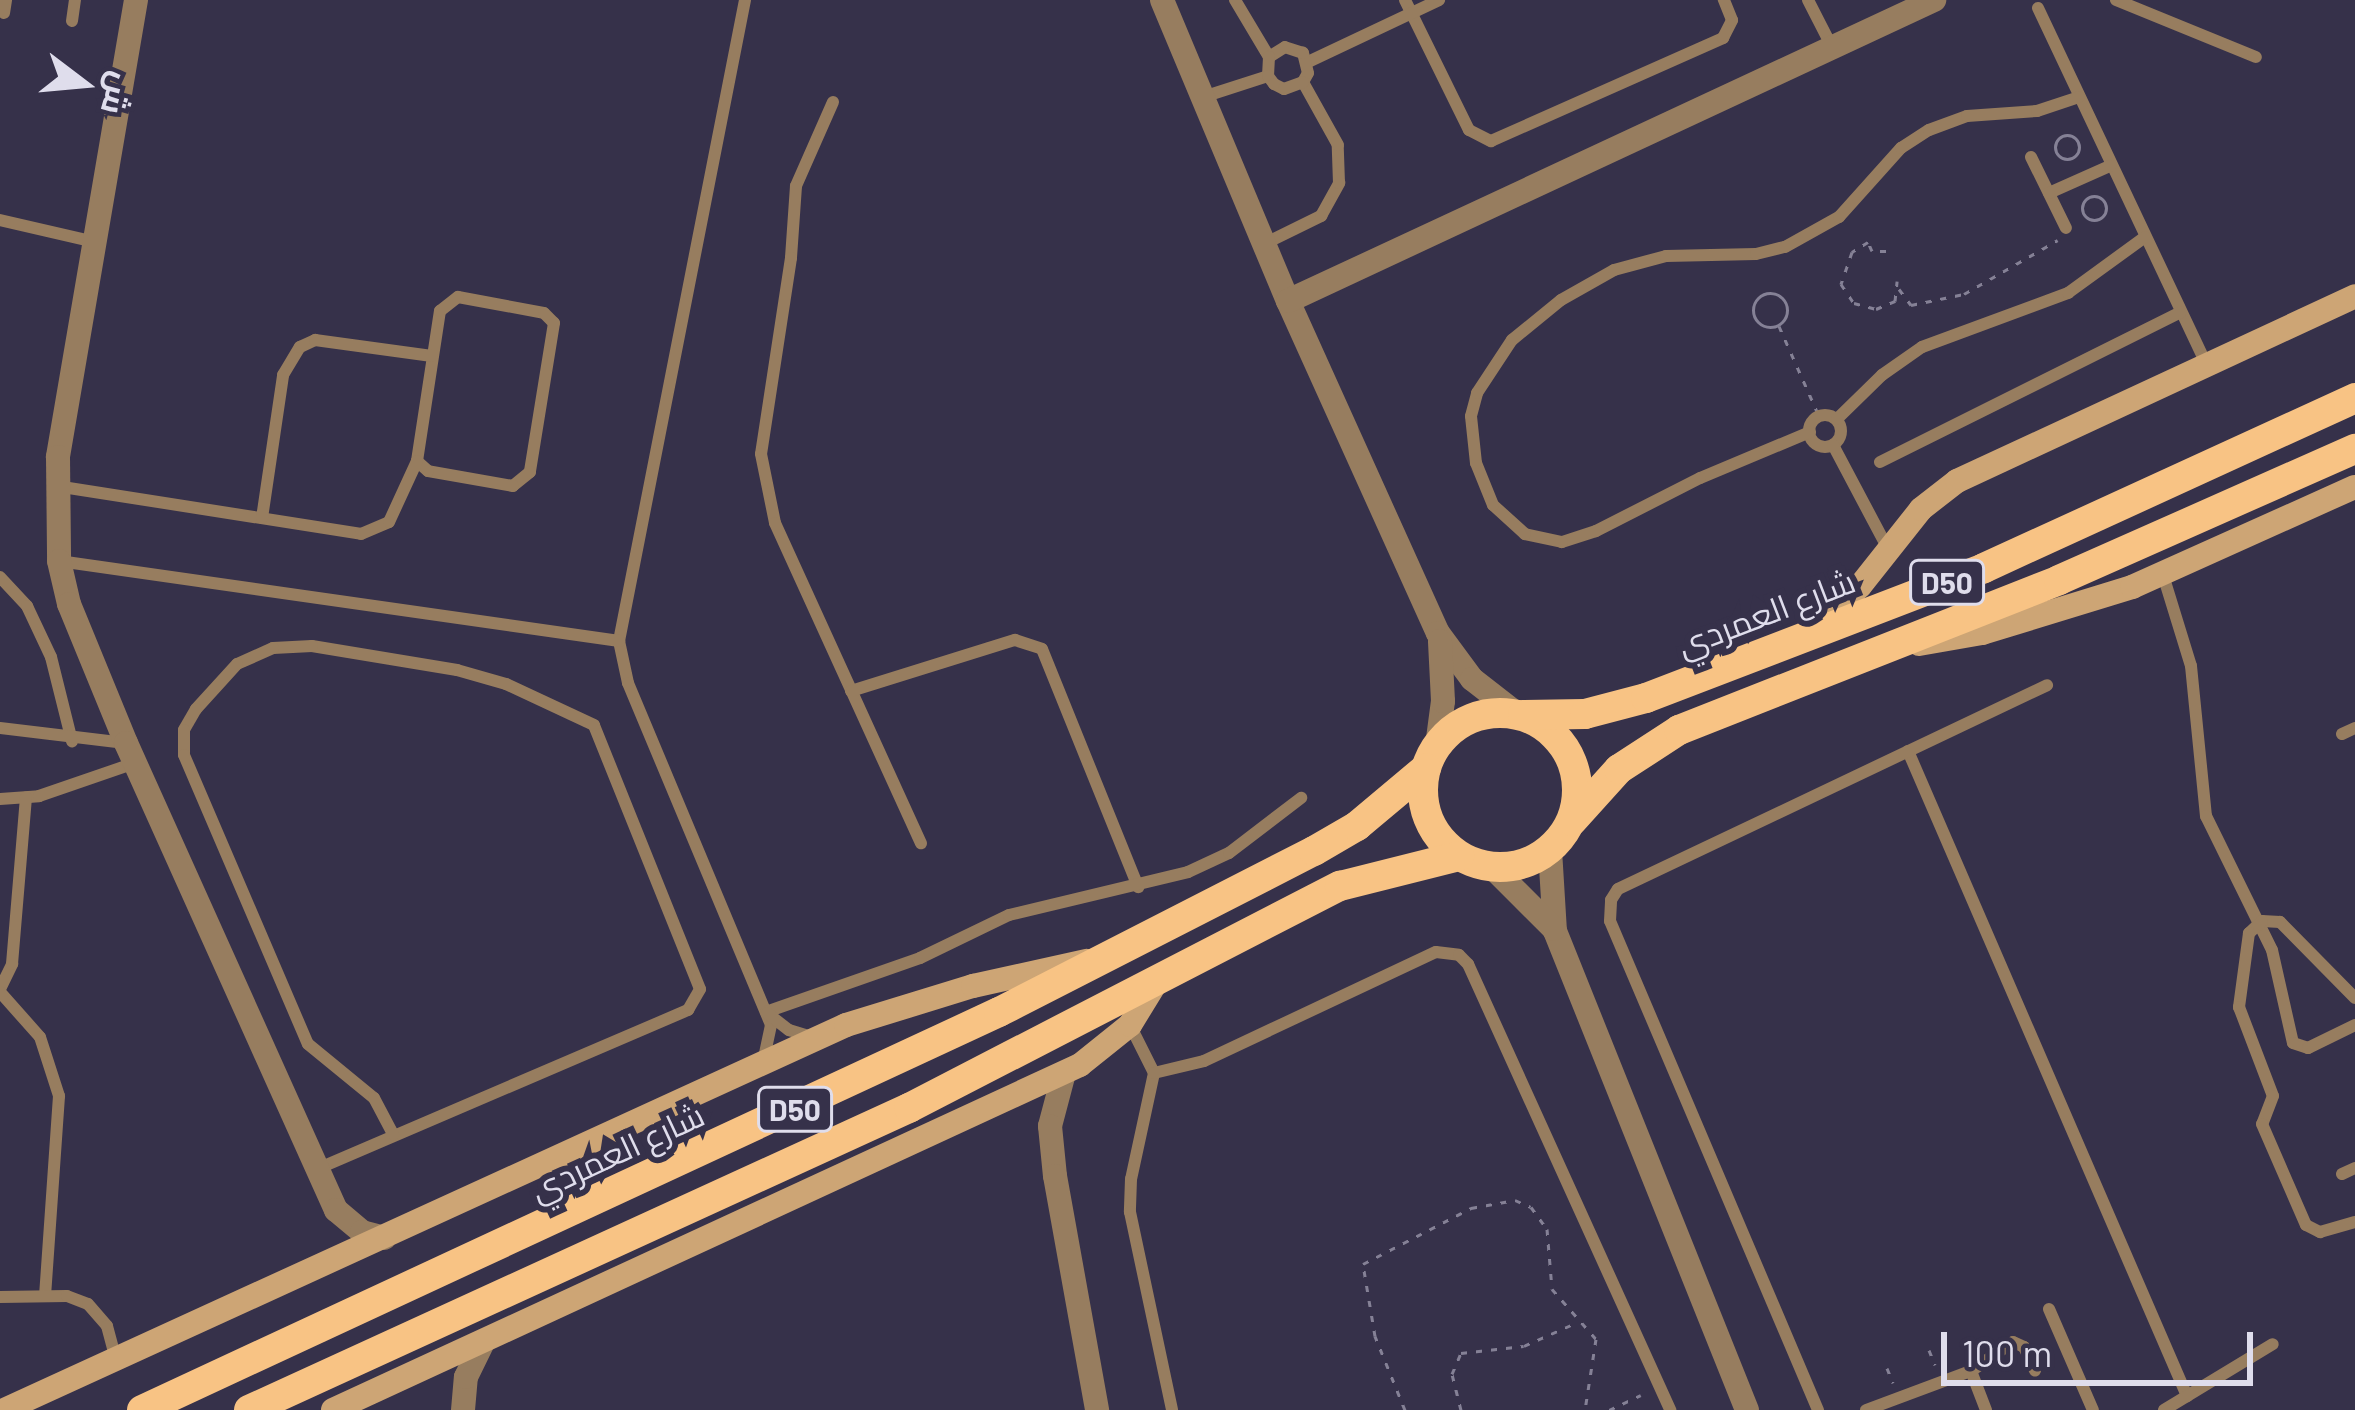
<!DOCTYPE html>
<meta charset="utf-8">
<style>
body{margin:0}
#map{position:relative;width:2355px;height:1410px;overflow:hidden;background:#36314a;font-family:Barlow,Cairo,sans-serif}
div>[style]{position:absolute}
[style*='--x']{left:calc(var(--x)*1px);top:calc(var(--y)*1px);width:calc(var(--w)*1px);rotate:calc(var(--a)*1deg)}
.path>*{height:3px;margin-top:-1.5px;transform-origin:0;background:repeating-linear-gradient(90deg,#858196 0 6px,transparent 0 15px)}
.path>.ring{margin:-1.5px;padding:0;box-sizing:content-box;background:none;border:3px solid #858196;border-radius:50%}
.lane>*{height:12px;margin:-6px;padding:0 6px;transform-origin:6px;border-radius:6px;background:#977d5f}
.lane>.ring{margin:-6px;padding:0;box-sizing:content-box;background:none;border:12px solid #977d5f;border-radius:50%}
.street>*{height:24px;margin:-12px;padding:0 12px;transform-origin:12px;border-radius:12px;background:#977d5f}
.secondary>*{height:24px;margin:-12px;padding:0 12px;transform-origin:12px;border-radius:12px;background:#cda575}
.primary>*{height:30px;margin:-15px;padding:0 15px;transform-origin:15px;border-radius:15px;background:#f8c384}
.primary>.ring{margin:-15px;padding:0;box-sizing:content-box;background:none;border:30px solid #f8c384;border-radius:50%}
span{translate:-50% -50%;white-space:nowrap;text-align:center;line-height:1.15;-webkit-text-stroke:12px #36314a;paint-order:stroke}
.shield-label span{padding:3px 9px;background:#36314a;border:3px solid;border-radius:9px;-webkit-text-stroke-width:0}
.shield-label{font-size:30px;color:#dfddec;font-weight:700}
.street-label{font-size:33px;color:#dfddec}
.north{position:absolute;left:24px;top:24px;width:120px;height:120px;-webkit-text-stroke:9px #36314a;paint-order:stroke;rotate:106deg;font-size:33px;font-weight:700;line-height:48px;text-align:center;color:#dfddec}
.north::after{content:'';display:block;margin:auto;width:42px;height:54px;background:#dfddec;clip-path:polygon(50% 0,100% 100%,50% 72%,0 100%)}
.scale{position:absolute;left:1941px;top:1332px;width:312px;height:54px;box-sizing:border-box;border:6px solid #dfddec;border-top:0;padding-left:15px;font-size:36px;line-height:42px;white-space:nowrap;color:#dfddec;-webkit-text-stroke:9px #36314a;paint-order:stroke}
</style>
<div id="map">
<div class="path">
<div class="ring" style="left:2055px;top:135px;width:21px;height:21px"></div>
<div class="ring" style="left:2082px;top:196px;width:21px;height:21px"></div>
<div style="--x:1886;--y:251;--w:14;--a:180"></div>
<div style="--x:1872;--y:251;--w:10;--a:-114"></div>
<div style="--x:1868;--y:242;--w:19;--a:148"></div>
<div style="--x:1852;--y:252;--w:34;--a:109"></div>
<div style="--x:1841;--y:284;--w:23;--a:56"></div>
<div style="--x:1854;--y:303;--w:23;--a:15"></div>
<div style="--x:1876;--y:309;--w:21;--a:-23"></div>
<div style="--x:1895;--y:301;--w:20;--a:-84"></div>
<div style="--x:1899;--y:289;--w:20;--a:53"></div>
<div style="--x:1911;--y:305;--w:54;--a:-11.7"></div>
<div style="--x:1964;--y:294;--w:108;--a:-29.9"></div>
<div class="ring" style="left:1753px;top:293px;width:31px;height:31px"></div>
<div style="--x:1779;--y:326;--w:98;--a:66"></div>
<div style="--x:1929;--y:1350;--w:16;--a:68"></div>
<div style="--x:1887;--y:1368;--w:16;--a:68"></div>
<div style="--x:1405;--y:1410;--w:80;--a:-112.1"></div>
<div style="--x:1375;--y:1336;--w:73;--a:-99.5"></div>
<div style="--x:1363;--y:1264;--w:122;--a:-27.4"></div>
<div style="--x:1471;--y:1208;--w:45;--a:-10.3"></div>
<div style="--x:1515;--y:1200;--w:17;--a:24"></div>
<div style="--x:1531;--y:1207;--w:27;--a:54"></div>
<div style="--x:1547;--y:1229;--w:60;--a:85.2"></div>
<div style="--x:1552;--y:1289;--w:67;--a:48.7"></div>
<div style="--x:1596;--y:1339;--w:72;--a:98.8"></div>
<div style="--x:1461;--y:1410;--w:37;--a:-104"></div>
<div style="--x:1452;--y:1374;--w:23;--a:-67"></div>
<div style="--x:1461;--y:1353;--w:63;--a:-6.3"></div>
<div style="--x:1524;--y:1346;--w:59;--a:-24"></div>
<div style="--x:1609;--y:1410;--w:35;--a:-25"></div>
</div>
<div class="lane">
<div style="--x:745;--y:0;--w:653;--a:101.12"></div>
<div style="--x:619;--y:641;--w:43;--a:77.9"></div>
<div style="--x:628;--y:683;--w:371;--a:67.3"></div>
<div style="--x:771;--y:1025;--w:35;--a:102"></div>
<div style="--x:1235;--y:0;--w:66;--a:59.2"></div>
<div style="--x:1405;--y:0;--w:145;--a:63.8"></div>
<div style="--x:1469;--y:130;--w:25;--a:27"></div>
<div style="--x:1491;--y:141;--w:254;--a:-23.9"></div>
<div style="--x:1723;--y:38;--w:20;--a:-63"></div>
<div style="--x:1732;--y:20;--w:22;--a:-112"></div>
<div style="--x:1808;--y:0;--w:53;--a:62.9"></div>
<div style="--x:2116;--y:0;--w:151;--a:22.2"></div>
<div style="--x:2038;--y:8;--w:395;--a:64.7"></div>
<div style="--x:4;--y:13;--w:13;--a:-81"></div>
<div style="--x:72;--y:21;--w:21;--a:-82"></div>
<div style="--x:1308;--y:62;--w:145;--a:-25.3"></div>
<div style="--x:1203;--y:97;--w:68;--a:-17.9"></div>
<div style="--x:833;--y:102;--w:92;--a:113.8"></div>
<div style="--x:796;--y:186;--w:72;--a:94"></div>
<div style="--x:791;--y:258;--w:198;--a:98.7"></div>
<div style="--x:761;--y:454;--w:70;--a:78.5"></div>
<div style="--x:775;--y:523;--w:352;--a:65.5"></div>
<div style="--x:2031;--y:157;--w:79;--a:63.8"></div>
<div style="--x:2049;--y:193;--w:67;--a:-23.9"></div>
<div style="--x:0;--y:220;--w:98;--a:13"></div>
<div style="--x:1264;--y:244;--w:64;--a:-26.2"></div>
<div style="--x:1321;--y:216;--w:38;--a:-61"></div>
<div style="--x:1339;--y:183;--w:38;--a:-92"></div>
<div style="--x:1338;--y:145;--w:72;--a:-119.1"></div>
<div style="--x:1303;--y:82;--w:10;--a:-61"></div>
<div style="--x:1308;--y:73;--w:21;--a:-104"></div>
<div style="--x:1303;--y:53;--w:19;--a:-162"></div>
<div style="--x:1285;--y:47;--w:19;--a:148"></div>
<div style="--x:1269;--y:57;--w:19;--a:93"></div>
<div style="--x:1268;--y:76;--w:10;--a:53"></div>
<div style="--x:1274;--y:84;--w:11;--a:27"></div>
<div style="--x:1284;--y:89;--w:20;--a:-20"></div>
<div style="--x:458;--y:297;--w:87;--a:10.5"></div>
<div style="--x:544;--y:313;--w:14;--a:45"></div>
<div style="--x:554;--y:323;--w:151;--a:99.2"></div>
<div style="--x:530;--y:472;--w:22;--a:141"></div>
<div style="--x:513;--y:486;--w:86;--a:-170"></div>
<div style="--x:428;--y:471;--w:15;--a:-138"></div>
<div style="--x:417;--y:461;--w:152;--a:-81.3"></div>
<div style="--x:440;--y:311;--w:23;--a:-38"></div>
<div class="ring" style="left:1809px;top:415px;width:20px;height:20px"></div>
<div style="--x:1837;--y:419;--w:63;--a:-44.4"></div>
<div style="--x:1882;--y:375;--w:49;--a:-35"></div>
<div style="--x:1922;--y:347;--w:156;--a:-20.3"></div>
<div style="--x:2068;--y:293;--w:95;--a:-36"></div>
<div style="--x:1810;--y:432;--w:119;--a:157.3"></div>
<div style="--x:1700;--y:478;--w:117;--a:153"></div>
<div style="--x:1596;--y:531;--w:36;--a:162"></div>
<div style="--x:1562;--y:542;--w:38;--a:-168"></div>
<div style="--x:1525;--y:534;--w:43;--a:-137.8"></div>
<div style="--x:1493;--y:505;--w:45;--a:-112"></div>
<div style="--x:1476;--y:463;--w:47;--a:-96.1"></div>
<div style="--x:1471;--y:416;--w:24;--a:-75"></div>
<div style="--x:1477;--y:393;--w:64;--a:-56.6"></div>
<div style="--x:1512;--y:340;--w:63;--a:-39.2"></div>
<div style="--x:1561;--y:300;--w:61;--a:-29.5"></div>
<div style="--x:1614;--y:270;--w:54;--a:-15.1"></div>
<div style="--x:1666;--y:256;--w:90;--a:-1.3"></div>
<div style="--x:1756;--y:254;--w:30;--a:-14"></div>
<div style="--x:1785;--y:247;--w:62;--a:-29.1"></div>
<div style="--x:1839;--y:217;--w:93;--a:-48.1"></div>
<div style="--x:1901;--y:148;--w:33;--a:-33"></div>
<div style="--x:1929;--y:130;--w:40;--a:-20.2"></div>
<div style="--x:1967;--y:116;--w:70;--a:-4.1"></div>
<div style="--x:2037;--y:111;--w:44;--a:-18.4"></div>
<div style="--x:1833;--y:445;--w:118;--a:62.1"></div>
<div style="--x:1880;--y:462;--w:336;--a:-26.5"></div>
<div style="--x:56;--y:486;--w:309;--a:8.9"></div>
<div style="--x:361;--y:534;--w:30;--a:-23"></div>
<div style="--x:389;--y:522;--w:67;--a:-65.3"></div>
<div style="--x:262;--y:518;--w:145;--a:-81.6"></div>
<div style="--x:283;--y:375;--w:33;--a:-59"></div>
<div style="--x:300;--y:347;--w:17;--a:-25"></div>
<div style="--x:315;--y:340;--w:118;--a:7.8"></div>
<div style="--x:59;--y:561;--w:566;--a:8.13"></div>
<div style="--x:2163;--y:575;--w:95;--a:72.9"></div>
<div style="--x:2191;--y:666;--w:151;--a:84.3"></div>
<div style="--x:2206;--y:816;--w:149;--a:63.8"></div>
<div style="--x:2272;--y:950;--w:95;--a:77.3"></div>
<div style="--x:2293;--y:1043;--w:16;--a:18"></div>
<div style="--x:2308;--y:1048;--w:52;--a:-26.1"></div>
<div style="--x:0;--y:577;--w:40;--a:47"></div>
<div style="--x:27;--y:606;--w:56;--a:64.8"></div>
<div style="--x:51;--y:657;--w:87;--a:76"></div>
<div style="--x:851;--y:691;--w:172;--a:-17.3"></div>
<div style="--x:1015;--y:640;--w:28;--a:18"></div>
<div style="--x:1042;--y:649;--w:257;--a:68"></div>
<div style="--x:0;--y:728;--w:126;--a:6.8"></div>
<div style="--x:2342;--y:734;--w:14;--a:-25"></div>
<div style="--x:1908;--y:751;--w:703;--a:66.61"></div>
<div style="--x:0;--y:799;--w:39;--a:-4"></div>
<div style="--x:39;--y:796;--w:102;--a:-19"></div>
<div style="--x:0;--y:989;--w:28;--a:-64"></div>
<div style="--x:12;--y:964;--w:167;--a:-85.2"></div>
<div style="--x:0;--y:992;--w:60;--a:48.4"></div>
<div style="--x:40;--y:1037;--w:62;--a:72.1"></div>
<div style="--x:59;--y:1096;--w:199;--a:94"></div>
<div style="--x:2355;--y:998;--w:107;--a:-134.6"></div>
<div style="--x:2280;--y:922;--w:18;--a:-177"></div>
<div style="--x:2262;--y:921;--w:18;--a:137"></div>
<div style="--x:2249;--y:933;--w:75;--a:97.7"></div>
<div style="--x:2239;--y:1007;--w:95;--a:69.1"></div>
<div style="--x:2273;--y:1096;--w:30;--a:111"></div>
<div style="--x:2262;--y:1124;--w:110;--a:66.5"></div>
<div style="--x:2306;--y:1225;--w:16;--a:27"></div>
<div style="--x:2320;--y:1232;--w:36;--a:-16"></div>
<div style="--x:766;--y:1012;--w:163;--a:-19.3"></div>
<div style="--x:920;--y:958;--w:99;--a:-25.8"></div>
<div style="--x:1009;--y:915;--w:184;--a:-13.5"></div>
<div style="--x:1188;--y:872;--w:45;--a:-24.9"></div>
<div style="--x:1229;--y:853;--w:91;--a:-37.4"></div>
<div style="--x:767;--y:1013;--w:28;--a:38"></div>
<div style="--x:789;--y:1030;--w:24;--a:17"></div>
<div style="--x:1130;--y:1025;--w:54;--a:63.4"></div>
<div style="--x:1154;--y:1073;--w:108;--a:102.2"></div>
<div style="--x:1131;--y:1179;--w:33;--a:92"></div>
<div style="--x:1130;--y:1212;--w:202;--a:78"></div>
<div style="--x:1154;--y:1073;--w:51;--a:-13.5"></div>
<div style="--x:1204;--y:1061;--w:256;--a:-25.2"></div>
<div style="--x:1436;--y:952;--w:23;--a:7"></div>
<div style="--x:1459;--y:955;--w:13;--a:45"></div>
<div style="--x:1468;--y:964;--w:490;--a:65.6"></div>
<div style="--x:317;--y:1169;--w:404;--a:-23.2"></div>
<div style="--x:688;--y:1010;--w:24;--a:-60"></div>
<div style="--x:700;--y:989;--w:284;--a:-111.9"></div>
<div style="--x:594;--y:725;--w:97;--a:-155"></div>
<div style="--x:506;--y:684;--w:51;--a:-164.1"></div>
<div style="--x:457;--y:670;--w:147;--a:-170.6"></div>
<div style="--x:312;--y:646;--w:39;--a:177"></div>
<div style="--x:273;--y:648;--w:39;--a:156"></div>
<div style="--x:237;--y:664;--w:61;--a:132.3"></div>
<div style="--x:196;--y:709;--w:24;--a:120"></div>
<div style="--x:184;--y:730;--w:25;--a:90"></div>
<div style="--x:184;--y:755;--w:314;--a:66.8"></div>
<div style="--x:308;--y:1044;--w:85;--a:39.3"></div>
<div style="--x:374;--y:1098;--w:41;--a:62.2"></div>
<div style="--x:2342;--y:1174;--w:14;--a:-25"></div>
<div style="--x:0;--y:1297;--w:67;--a:-0.9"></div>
<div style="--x:67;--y:1296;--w:22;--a:21"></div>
<div style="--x:88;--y:1304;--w:29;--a:49"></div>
<div style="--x:107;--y:1326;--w:34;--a:75"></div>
<div style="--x:2049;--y:1309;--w:110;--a:66.5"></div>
<div style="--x:1971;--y:1371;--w:42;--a:69"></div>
<div style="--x:1818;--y:1410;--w:531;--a:-113.04"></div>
<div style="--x:1610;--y:921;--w:21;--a:-87"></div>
<div style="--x:1611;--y:900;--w:13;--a:-58"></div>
<div style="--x:1618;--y:889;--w:475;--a:-25.4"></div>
<div style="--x:1866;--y:1410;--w:112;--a:-20.4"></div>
<div style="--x:1971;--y:1371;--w:51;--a:-34.6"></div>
<div style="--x:2013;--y:1342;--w:12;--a:24"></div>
<div style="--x:2024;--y:1347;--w:26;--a:65"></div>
<div style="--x:2164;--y:1410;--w:127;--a:-31.2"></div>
</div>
<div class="street">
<div style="--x:136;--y:0;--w:464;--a:99.7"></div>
<div style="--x:58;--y:457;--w:104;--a:89.4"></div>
<div style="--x:59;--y:561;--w:44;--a:76.9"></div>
<div style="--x:69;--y:604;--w:150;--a:67.7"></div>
<div style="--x:126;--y:743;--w:512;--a:65.79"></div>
<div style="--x:336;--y:1210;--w:34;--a:40"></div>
<div style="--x:362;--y:1232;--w:23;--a:15"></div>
<div style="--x:1162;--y:0;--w:326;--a:67.3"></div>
<div style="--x:1288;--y:301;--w:364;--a:65.7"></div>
<div style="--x:1438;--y:633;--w:57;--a:53.5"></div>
<div style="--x:1472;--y:679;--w:57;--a:37.9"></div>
<div style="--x:1288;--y:301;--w:713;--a:-24.98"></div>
<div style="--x:1437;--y:746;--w:45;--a:-82.4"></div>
<div style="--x:1443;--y:701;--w:60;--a:-92.9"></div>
<div style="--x:1550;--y:850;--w:81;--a:86.5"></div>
<div style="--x:1555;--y:931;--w:516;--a:68.16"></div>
<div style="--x:1493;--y:868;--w:86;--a:45"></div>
<div style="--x:1064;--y:1073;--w:55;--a:104.8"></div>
<div style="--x:1050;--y:1126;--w:50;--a:84.3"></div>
<div style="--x:1055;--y:1176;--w:238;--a:79.8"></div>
<div style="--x:463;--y:1410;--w:33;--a:-85"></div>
<div style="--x:466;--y:1377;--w:39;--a:-64"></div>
</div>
<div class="secondary">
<div style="--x:1815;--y:629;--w:62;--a:-43.7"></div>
<div style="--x:1860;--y:586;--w:98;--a:-51.6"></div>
<div style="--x:1921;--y:509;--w:46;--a:-37.9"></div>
<div style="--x:1957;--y:481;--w:439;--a:-24.9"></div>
<div style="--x:1919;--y:644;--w:64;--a:-9.9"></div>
<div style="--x:1982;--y:633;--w:157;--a:-17"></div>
<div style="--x:2132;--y:587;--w:244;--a:-24.2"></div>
<div style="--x:4;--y:1410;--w:926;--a:-24.57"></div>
<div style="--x:846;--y:1025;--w:133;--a:-17.1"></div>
<div style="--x:973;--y:986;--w:116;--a:-12.5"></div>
<div style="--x:333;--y:1410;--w:823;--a:-24.79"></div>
<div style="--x:1080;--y:1065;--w:64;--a:-38.7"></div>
<div style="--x:1130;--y:1025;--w:57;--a:-58.5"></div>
</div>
<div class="primary">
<div class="ring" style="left:1423px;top:713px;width:124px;height:124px"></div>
<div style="--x:1523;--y:715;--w:62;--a:-0.9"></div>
<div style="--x:1585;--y:714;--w:63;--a:-14.7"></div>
<div style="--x:1646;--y:698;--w:362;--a:-21"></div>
<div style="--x:1984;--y:568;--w:408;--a:-24.6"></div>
<div style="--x:1572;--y:821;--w:70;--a:-47.9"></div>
<div style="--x:1619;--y:769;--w:72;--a:-33"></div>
<div style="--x:1679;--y:730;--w:409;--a:-21.5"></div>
<div style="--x:2059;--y:580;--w:324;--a:-23.9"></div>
<div style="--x:142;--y:1410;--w:945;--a:-24.91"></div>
<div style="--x:999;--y:1012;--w:354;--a:-27.1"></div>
<div style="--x:1314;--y:851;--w:50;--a:-30.2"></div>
<div style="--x:1357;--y:826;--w:90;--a:-40"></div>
<div style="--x:249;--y:1410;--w:726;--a:-24.59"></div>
<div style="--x:909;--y:1108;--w:485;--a:-27.3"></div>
<div style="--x:1340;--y:886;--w:123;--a:-14.1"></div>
</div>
<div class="shield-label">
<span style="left:1947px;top:582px">D50</span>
<span style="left:795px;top:1109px">D50</span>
</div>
<div class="street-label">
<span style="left:1766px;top:613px;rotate:-21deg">شارع العمردي</span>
<span style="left:617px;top:1152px;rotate:-25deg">شارع العمردي</span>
</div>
<div class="north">ش</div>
<div class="scale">100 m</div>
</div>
